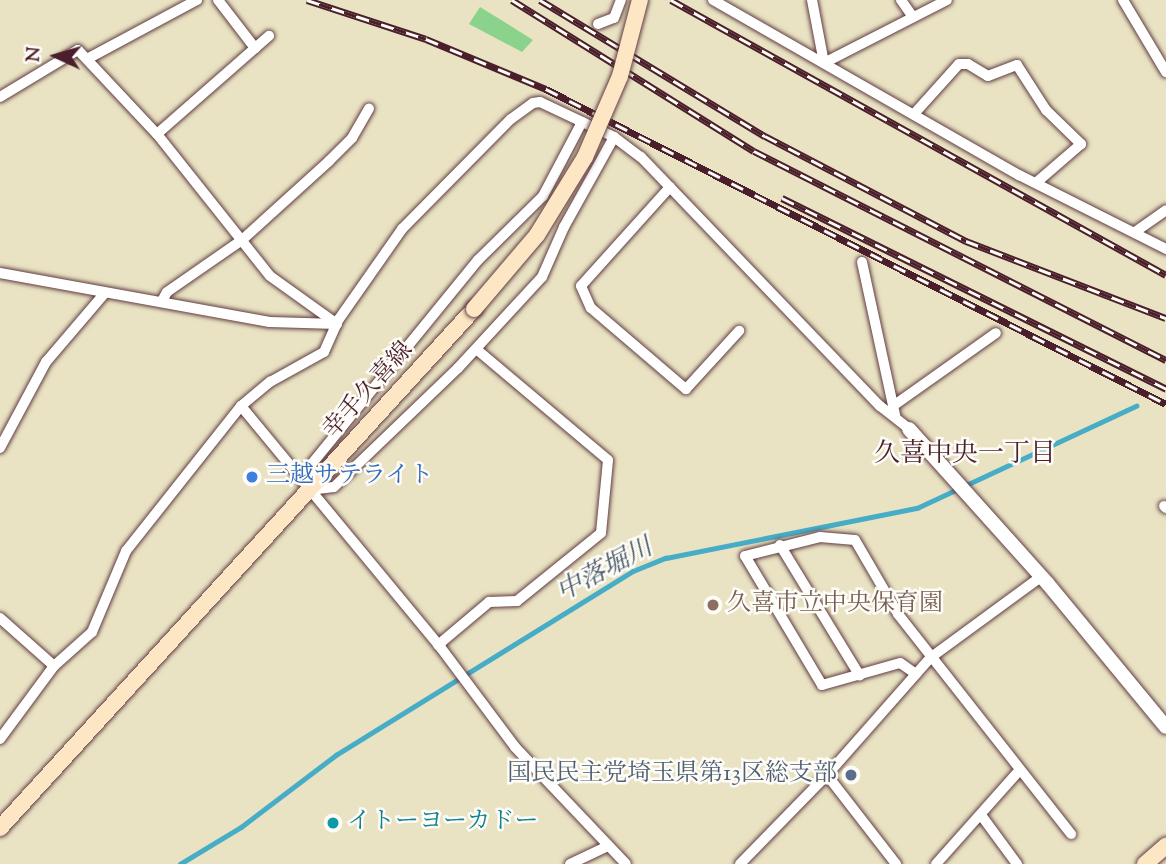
<!DOCTYPE html>
<meta charset="utf-8">
<style>
body{margin:0}
#map{position:relative;width:1166px;height:864px;overflow:hidden;background:#e9e3c3;font-family:"Sorts Mill Goudy","Noto Serif JP",serif}
div>[style]{position:absolute}
[style*='--x']{left:calc(var(--x)*1px);top:calc(var(--y)*1px);width:calc(var(--w)*1px);rotate:calc(var(--a)*1deg)}
.green>*{inset:0;background:#8bd28c}
.stream>*{height:4.5px;margin:-2.25px;padding:0 2.25px;transform-origin:2.25px;border-radius:2.25px;background:#47adc7}
.roads{filter:drop-shadow(0 0 2px #623c42) drop-shadow(0 0 2px #623c42)}
.minor>*{height:10px;margin:-5px;padding:0 5px;transform-origin:5px;border-radius:5px;background:#fff}
.tertiary>*{height:14px;margin:-7px;padding:0 7px;transform-origin:7px;border-radius:7px;background:#fff}
.secondary>*{height:16px;margin:-8px;padding:0 8px;transform-origin:8px;border-radius:8px;background:#fce6c4}
.rail>*{height:7px;margin-top:-3.5px;transform-origin:0;background:repeating-linear-gradient(90deg,#fdfcf7 0 13px,#4a1f2b 0 26px);box-sizing:border-box;border-block:2px solid #4a1f2b}
.bridges{filter:drop-shadow(0 0 2px #623c42) drop-shadow(0 0 2px #623c42)}
.secondary-bridge>*{height:16px;margin:-8px;padding:0 8px;transform-origin:8px;border-radius:8px;background:#fce6c4}
.dots>*{width:19px;height:19px;translate:-50% -50%;box-sizing:border-box;border:4px solid #fdfcf7;border-radius:50%}
span{translate:-50% -50%;white-space:nowrap;text-align:center;line-height:1.15;-webkit-text-stroke:5px #fdfcf7;paint-order:stroke}
.street-label{font-size:24px;color:#4a1f2b}
.shop-label{font-size:24px;color:#366cbe}
.left{translate:0 -50%;text-align:left}
.education-label{font-size:24px;color:#785e54}
.service-label{font-size:24px;color:#4e5e75}
.right{translate:-100% -50%;text-align:right}
.culture-label{font-size:24px;color:#0d838f}
.neighbourhood-label{font-size:26px;color:#4a1f2b}
.water-label{font-size:26px;color:#495869;font-style:italic}
.north{position:absolute;left:21px;top:21px;width:70px;height:70px;-webkit-text-stroke:5px #fdfcf7;paint-order:stroke;rotate:274deg;font-size:19px;font-weight:700;line-height:28px;text-align:center;color:#4a1f2b}
.north::after{content:'';display:block;margin:auto;width:24px;height:32px;background:#4a1f2b;clip-path:polygon(50% 0,100% 100%,50% 72%,0 100%)}
</style>
<div id="map">
<div class="green">
<div style="clip-path:polygon(480px 7px,506px 23px,533px 40px,522px 52px,469px 24px)"></div>
</div>
<div class="stream">
<div style="--x:180;--y:864;--w:71;--a:-31.2"></div>
<div style="--x:241;--y:827;--w:119;--a:-37.2"></div>
<div style="--x:336;--y:755;--w:349;--a:-31.8"></div>
<div style="--x:633;--y:571;--w:35;--a:-22"></div>
<div style="--x:666;--y:558;--w:256;--a:-11.3"></div>
<div style="--x:917;--y:508;--w:242;--a:-25"></div>
</div>
<div class="roads">
<div class="minor">
<div style="--x:218;--y:0;--w:61;--a:52.4"></div>
<div style="--x:713;--y:0;--w:353;--a:29.8"></div>
<div style="--x:1019;--y:175;--w:165;--a:26.7"></div>
<div style="--x:812;--y:0;--w:64;--a:79.2"></div>
<div style="--x:901;--y:0;--w:21;--a:55"></div>
<div style="--x:1123;--y:0;--w:84;--a:59.2"></div>
<div style="--x:598;--y:24;--w:17;--a:-21"></div>
<div style="--x:614;--y:18;--w:19;--a:-69"></div>
<div style="--x:87;--y:59;--w:125;--a:-28.2"></div>
<div style="--x:824;--y:63;--w:138;--a:-27.1"></div>
<div style="--x:0;--y:97;--w:91;--a:-31.1"></div>
<div style="--x:78;--y:50;--w:115;--a:46.8"></div>
<div style="--x:157;--y:134;--w:181;--a:51.5"></div>
<div style="--x:270;--y:276;--w:82;--a:35.6"></div>
<div style="--x:914;--y:114;--w:67;--a:-48"></div>
<div style="--x:959;--y:64;--w:9;--a:0"></div>
<div style="--x:968;--y:64;--w:23;--a:31"></div>
<div style="--x:988;--y:76;--w:31;--a:-21"></div>
<div style="--x:1017;--y:65;--w:54;--a:57.2"></div>
<div style="--x:1046;--y:110;--w:49;--a:44.2"></div>
<div style="--x:1081;--y:144;--w:58;--a:139.2"></div>
<div style="--x:582;--y:122;--w:84;--a:117.8"></div>
<div style="--x:543;--y:196;--w:91;--a:135.4"></div>
<div style="--x:478;--y:260;--w:264;--a:129.2"></div>
<div style="--x:311;--y:465;--w:25;--a:95"></div>
<div style="--x:309;--y:490;--w:25;--a:-7"></div>
<div style="--x:334;--y:487;--w:172;--a:-43.8"></div>
<div style="--x:458;--y:368;--w:124;--a:-47.3"></div>
<div style="--x:542;--y:277;--w:55;--a:-66.3"></div>
<div style="--x:564;--y:227;--w:103;--a:-60.9"></div>
<div style="--x:157;--y:134;--w:149;--a:-41.2"></div>
<div style="--x:670;--y:187;--w:133;--a:132"></div>
<div style="--x:581;--y:286;--w:24;--a:66"></div>
<div style="--x:591;--y:308;--w:125;--a:40.5"></div>
<div style="--x:686;--y:389;--w:79;--a:-47.6"></div>
<div style="--x:1135;--y:232;--w:38;--a:-35"></div>
<div style="--x:862;--y:262;--w:157;--a:77.8"></div>
<div style="--x:0;--y:273;--w:274;--a:10.3"></div>
<div style="--x:270;--y:322;--w:67;--a:1.7"></div>
<div style="--x:162;--y:301;--w:10;--a:-61"></div>
<div style="--x:167;--y:292;--w:91;--a:-34.7"></div>
<div style="--x:242;--y:240;--w:118;--a:-42.2"></div>
<div style="--x:329;--y:161;--w:33;--a:-45"></div>
<div style="--x:352;--y:138;--w:34;--a:-60"></div>
<div style="--x:241;--y:406;--w:314;--a:50.4"></div>
<div style="--x:441;--y:648;--w:124;--a:53.2"></div>
<div style="--x:515;--y:747;--w:161;--a:46.5"></div>
<div style="--x:893;--y:406;--w:126;--a:-35.3"></div>
<div style="--x:0;--y:448;--w:98;--a:-61.9"></div>
<div style="--x:46;--y:362;--w:91;--a:-49.5"></div>
<div style="--x:1164;--y:506;--w:3;--a:45"></div>
<div style="--x:780;--y:545;--w:153;--a:58.6"></div>
<div style="--x:0;--y:618;--w:72;--a:41.6"></div>
<div style="--x:438;--y:645;--w:67;--a:-40.1"></div>
<div style="--x:489;--y:602;--w:28;--a:-2"></div>
<div style="--x:517;--y:601;--w:108;--a:-39"></div>
<div style="--x:601;--y:533;--w:73;--a:-84.5"></div>
<div style="--x:608;--y:460;--w:172;--a:-139.9"></div>
<div style="--x:916;--y:674;--w:19;--a:-145"></div>
<div style="--x:900;--y:663;--w:81;--a:164.2"></div>
<div style="--x:822;--y:685;--w:150;--a:-120.8"></div>
<div style="--x:745;--y:556;--w:77;--a:-14.2"></div>
<div style="--x:820;--y:537;--w:35;--a:5"></div>
<div style="--x:855;--y:540;--w:86;--a:59.8"></div>
<div style="--x:898;--y:614;--w:280;--a:51.8"></div>
<div style="--x:0;--y:739;--w:91;--a:-53.5"></div>
<div style="--x:54;--y:666;--w:51;--a:-41.8"></div>
<div style="--x:92;--y:632;--w:88;--a:-67.2"></div>
<div style="--x:126;--y:551;--w:185;--a:-51.6"></div>
<div style="--x:241;--y:406;--w:38;--a:-40"></div>
<div style="--x:270;--y:382;--w:62;--a:-29.1"></div>
<div style="--x:324;--y:352;--w:36;--a:-66"></div>
<div style="--x:339;--y:319;--w:110;--a:-55"></div>
<div style="--x:402;--y:229;--w:155;--a:-45.3"></div>
<div style="--x:511;--y:119;--w:27;--a:-36"></div>
<div style="--x:533;--y:103;--w:7;--a:-8"></div>
<div style="--x:540;--y:102;--w:82;--a:25.3"></div>
<div style="--x:614;--y:137;--w:34;--a:37"></div>
<div style="--x:641;--y:157;--w:345;--a:46.2"></div>
<div style="--x:880;--y:406;--w:37;--a:38"></div>
<div style="--x:827;--y:775;--w:113;--a:52.2"></div>
<div style="--x:981;--y:815;--w:61;--a:53.7"></div>
<div style="--x:570;--y:864;--w:42;--a:-25.3"></div>
<div style="--x:740;--y:864;--w:124;--a:-45.7"></div>
<div style="--x:827;--y:775;--w:156;--a:-48.6"></div>
<div style="--x:930;--y:658;--w:139;--a:-36.2"></div>
<div style="--x:936;--y:864;--w:125;--a:-48.3"></div>
</div>
<div class="tertiary">
<div style="--x:909;--y:429;--w:208;--a:48.1"></div>
<div style="--x:1048;--y:584;--w:185;--a:50.5"></div>
</div>
<div class="secondary">
<div style="--x:0;--y:828;--w:703;--a:-47.59"></div>
<div style="--x:1145;--y:864;--w:28;--a:-41"></div>
</div>
</div>
<div class="rail">
<div style="--x:307;--y:0;--w:125;--a:18.1"></div>
<div style="--x:426;--y:39;--w:130;--a:22.6"></div>
<div style="--x:546;--y:89;--w:695;--a:26.93"></div>
<div style="--x:512;--y:0;--w:285;--a:32"></div>
<div style="--x:754;--y:151;--w:462;--a:26.9"></div>
<div style="--x:540;--y:0;--w:263;--a:31.2"></div>
<div style="--x:765;--y:136;--w:227;--a:27.6"></div>
<div style="--x:966;--y:241;--w:214;--a:21.1"></div>
<div style="--x:671;--y:0;--w:566;--a:29.05"></div>
<div style="--x:782;--y:198;--w:429;--a:26.4"></div>
</div>
<div class="bridges">
<div class="secondary-bridge">
<div style="--x:474;--y:309;--w:97;--a:-49.6"></div>
<div style="--x:537;--y:235;--w:92;--a:-58.4"></div>
<div style="--x:585;--y:157;--w:88;--a:-66.6"></div>
<div style="--x:620;--y:76;--w:79;--a:-75.3"></div>
</div>
</div>
<div class="dots">
<div style="left:252px;top:477px;background:#3f7fe0"></div>
<div style="left:713px;top:605px;background:#8d6e63"></div>
<div style="left:851px;top:775px;background:#5c6f8a"></div>
<div style="left:333px;top:823px;background:#0f9aa8"></div>
</div>
<div class="street-label">
<span style="left:369px;top:391px;rotate:-48deg">幸手久喜線</span>
</div>
<div class="shop-label">
<span class="left" style="left:266px;top:477px">三越サテライト</span>
</div>
<div class="education-label">
<span class="left" style="left:727px;top:605px">久喜市立中央保育園</span>
</div>
<div class="service-label">
<span class="right" style="left:837px;top:775px">国民民主党埼玉県第13区総支部</span>
</div>
<div class="culture-label">
<span class="left" style="left:347px;top:823px">イトーヨーカドー</span>
</div>
<div class="neighbourhood-label">
<span style="left:965px;top:455px">久喜中央一丁目</span>
</div>
<div class="water-label">
<span style="left:605px;top:571px;rotate:-28deg">中落堀川</span>
</div>
<div class="north">N</div>
</div>
